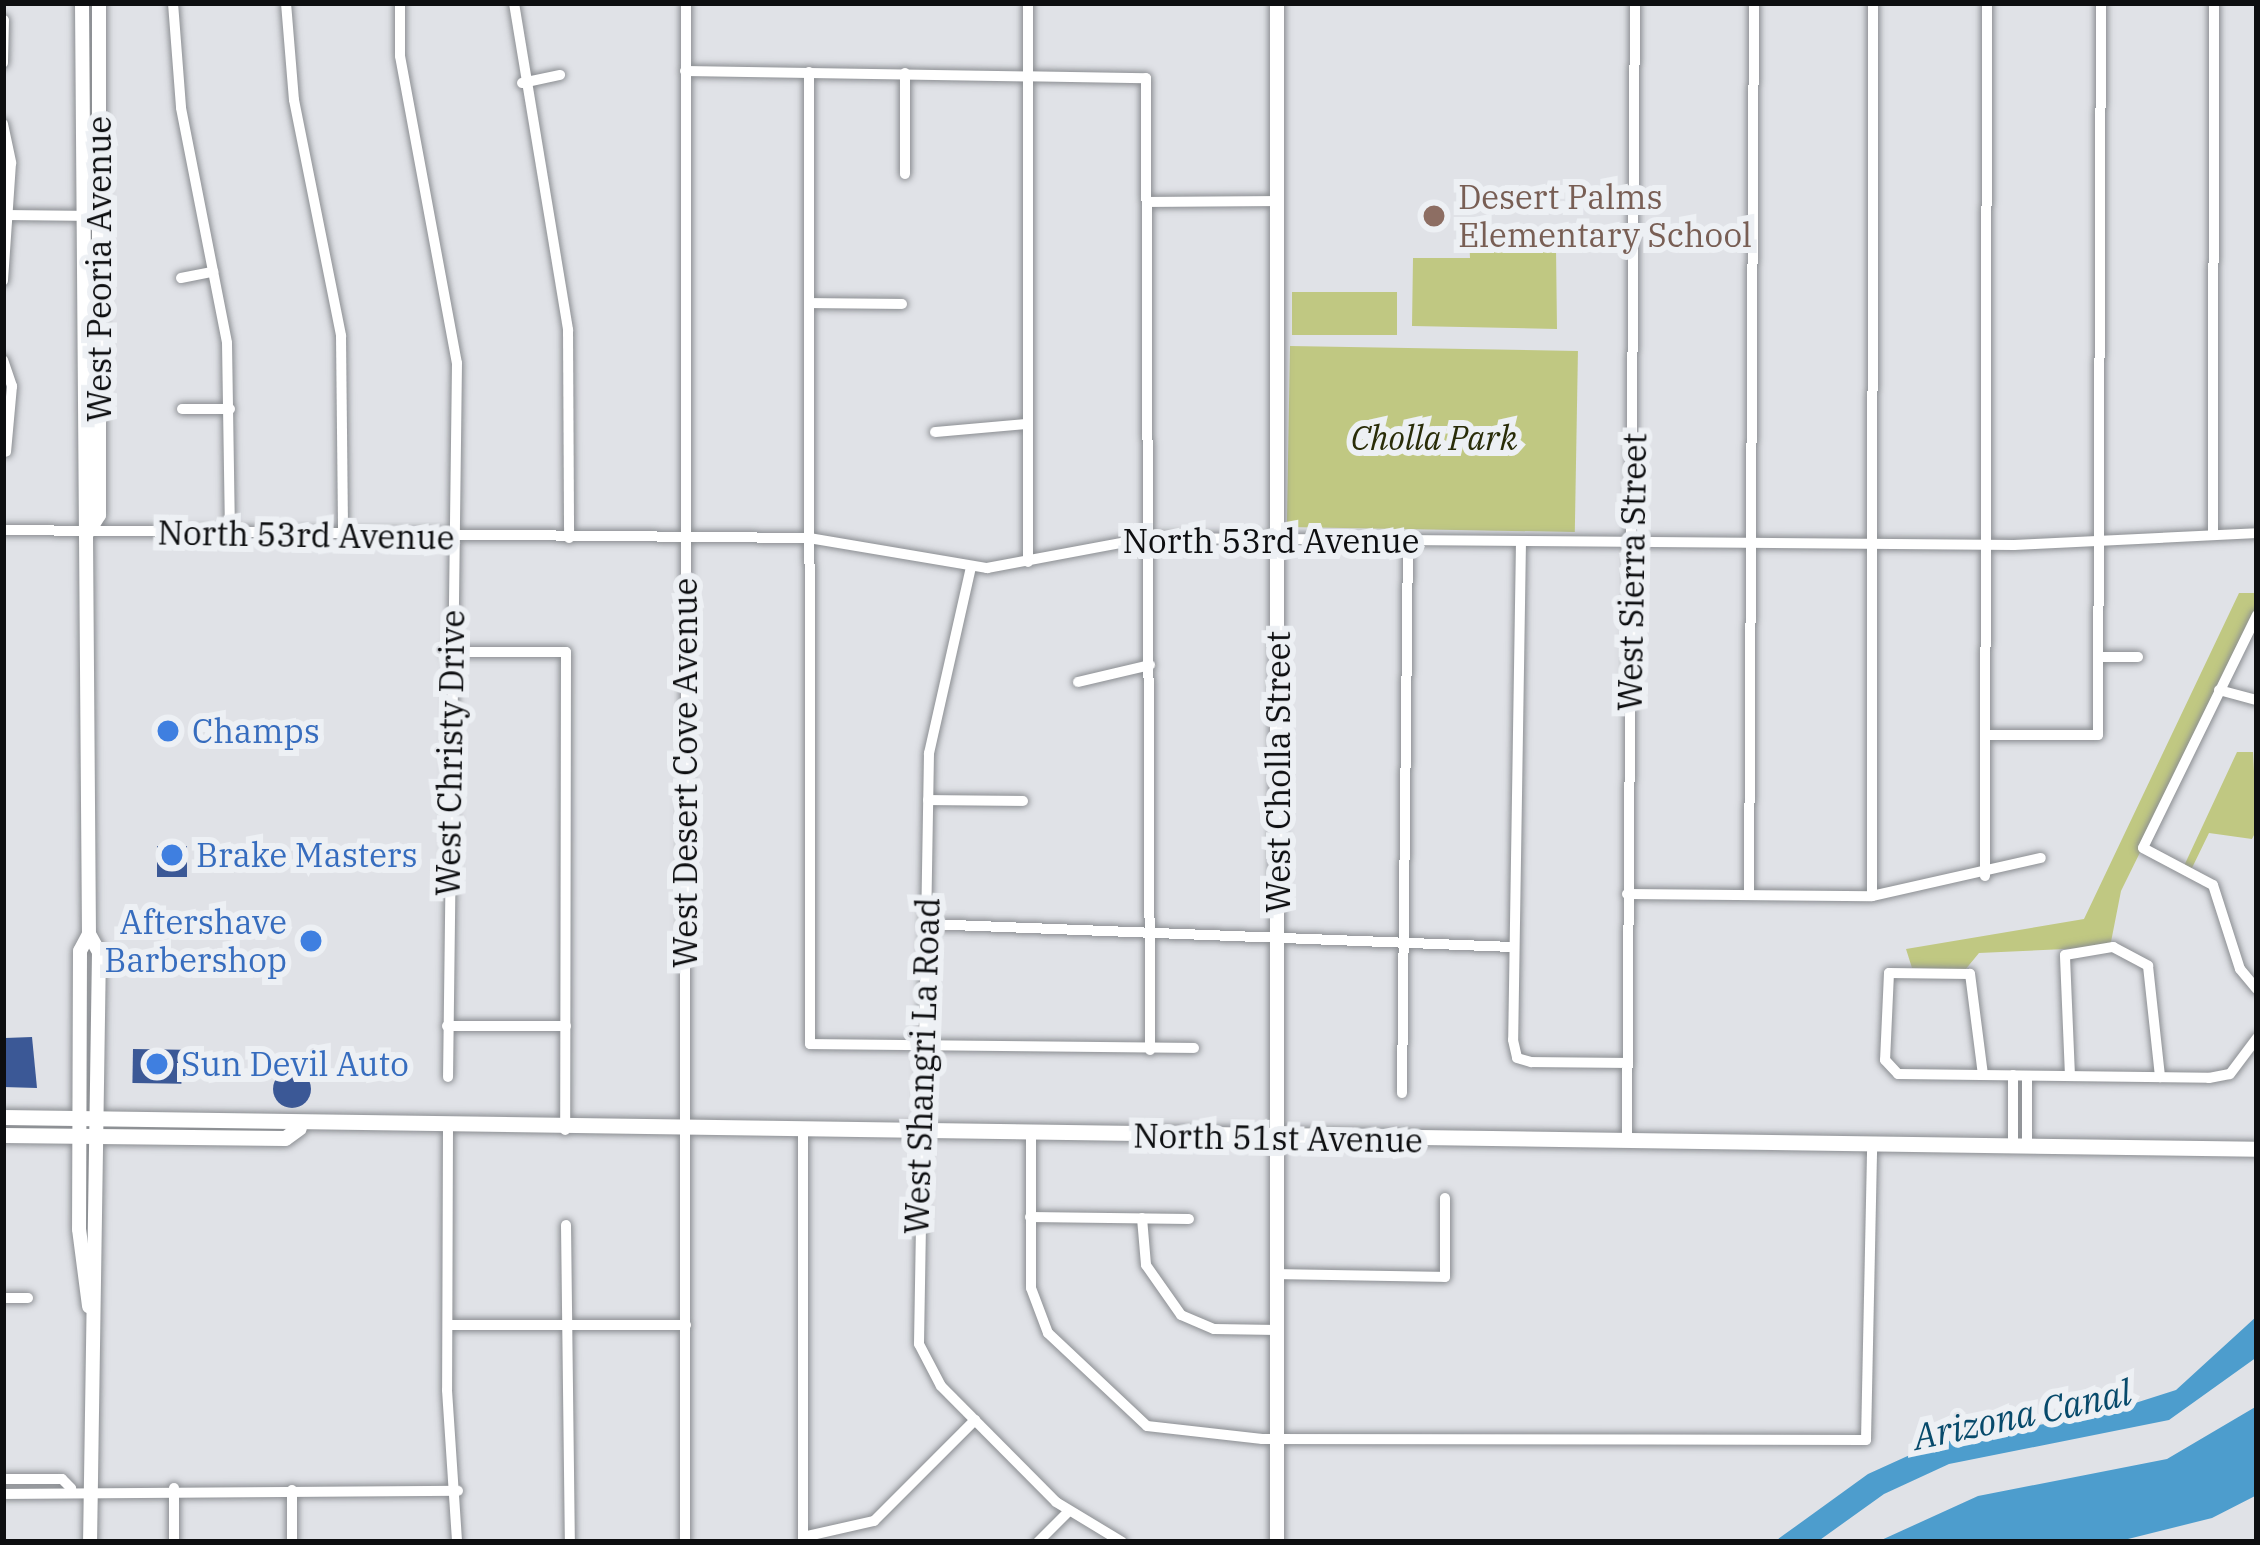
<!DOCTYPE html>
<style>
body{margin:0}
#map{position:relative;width:2260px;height:1545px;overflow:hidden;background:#e0e2e7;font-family:"IBM Plex Serif",serif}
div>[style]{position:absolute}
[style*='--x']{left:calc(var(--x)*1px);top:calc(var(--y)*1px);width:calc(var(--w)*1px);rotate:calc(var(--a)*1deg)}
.green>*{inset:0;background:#c0c882;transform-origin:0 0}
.water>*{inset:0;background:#4d9dcd}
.building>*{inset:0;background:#3b5896;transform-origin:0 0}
.round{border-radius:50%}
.roads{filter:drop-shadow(0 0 3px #8b8e92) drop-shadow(0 0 3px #8b8e92)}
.street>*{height:10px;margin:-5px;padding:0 5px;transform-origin:5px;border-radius:5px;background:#fff}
.secondary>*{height:14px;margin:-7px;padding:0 7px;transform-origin:7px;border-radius:7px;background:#fff}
.primary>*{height:15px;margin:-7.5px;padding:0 7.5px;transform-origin:7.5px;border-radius:7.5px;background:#fff}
.dots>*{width:33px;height:33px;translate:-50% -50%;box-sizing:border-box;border:6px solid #edf0f4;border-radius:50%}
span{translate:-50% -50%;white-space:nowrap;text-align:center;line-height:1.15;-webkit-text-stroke:12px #edf0f4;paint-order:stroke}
.education-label{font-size:33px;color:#785e54}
.left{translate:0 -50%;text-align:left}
.street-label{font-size:33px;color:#0d0e10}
.park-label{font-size:33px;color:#292c08;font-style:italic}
.shop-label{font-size:33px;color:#366cbe}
.right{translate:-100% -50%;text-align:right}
.water-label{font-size:36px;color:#074a6b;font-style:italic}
.frame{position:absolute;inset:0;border:6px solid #0d0e10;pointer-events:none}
</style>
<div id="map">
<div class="green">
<div style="clip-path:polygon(1541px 235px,1556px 247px,1557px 329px,1412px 326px,1413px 258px,1470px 258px,1469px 236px)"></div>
<div style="left:1292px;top:292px;width:105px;height:43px"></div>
<div style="left:1290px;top:346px;width:288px;height:181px;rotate:1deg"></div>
<div style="clip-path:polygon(2239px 593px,2257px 593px,2257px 615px,2121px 891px,2110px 947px,1979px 953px,1965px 970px,1912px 968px,1906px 949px,2084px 919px)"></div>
<div style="clip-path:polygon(2237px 752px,2253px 752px,2257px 829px,2252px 839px,2209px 833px,2190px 872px,2183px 868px)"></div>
</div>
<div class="water">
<div style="clip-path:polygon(2257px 1316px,2257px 1357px,2169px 1420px,1949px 1464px,1884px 1494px,1817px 1542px,1774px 1542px,1868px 1474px,1934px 1444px,2104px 1413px,2176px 1390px)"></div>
<div style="clip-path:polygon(2257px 1406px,2257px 1495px,2212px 1518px,2116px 1542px,1877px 1542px,1978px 1496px,2167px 1459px)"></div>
</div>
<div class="building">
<div style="left:157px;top:846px;width:30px;height:31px"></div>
<div style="clip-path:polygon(32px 1037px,37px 1088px,3px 1087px,5px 1038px)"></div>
<div style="left:133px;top:1049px;width:49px;height:34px;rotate:1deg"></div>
<div class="round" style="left:273px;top:1070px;width:38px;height:38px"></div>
</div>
<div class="roads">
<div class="street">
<div style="--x:173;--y:3;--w:105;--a:85.6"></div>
<div style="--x:181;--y:108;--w:239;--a:78.9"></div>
<div style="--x:227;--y:343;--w:190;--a:89.1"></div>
<div style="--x:286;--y:3;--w:97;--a:85.3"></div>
<div style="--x:294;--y:100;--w:241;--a:78.7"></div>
<div style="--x:341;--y:336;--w:199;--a:89.4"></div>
<div style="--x:400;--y:3;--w:53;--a:90"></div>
<div style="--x:400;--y:56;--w:312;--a:79.5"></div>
<div style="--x:457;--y:363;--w:714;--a:90.72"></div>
<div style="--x:514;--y:3;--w:331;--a:80.6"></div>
<div style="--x:568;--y:330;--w:208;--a:89.7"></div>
<div style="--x:1028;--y:3;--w:559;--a:90"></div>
<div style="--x:3;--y:63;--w:43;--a:-88.7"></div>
<div style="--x:685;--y:71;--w:461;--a:0.9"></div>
<div style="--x:1146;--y:78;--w:972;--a:89.76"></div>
<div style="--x:809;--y:72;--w:972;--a:89.94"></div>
<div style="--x:810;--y:1044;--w:384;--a:0.6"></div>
<div style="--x:522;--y:83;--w:39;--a:-12"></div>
<div style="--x:3;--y:124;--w:40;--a:78"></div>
<div style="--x:11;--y:163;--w:118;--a:93.9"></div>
<div style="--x:905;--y:174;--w:101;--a:-90"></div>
<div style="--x:1148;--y:202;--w:130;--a:-0.4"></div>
<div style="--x:11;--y:215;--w:80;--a:0.7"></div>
<div style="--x:181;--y:278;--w:33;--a:-11"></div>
<div style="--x:809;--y:303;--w:93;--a:0.6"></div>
<div style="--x:3;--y:360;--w:28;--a:71"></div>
<div style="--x:12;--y:386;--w:66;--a:95.2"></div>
<div style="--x:182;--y:409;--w:48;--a:0"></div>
<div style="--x:935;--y:432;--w:92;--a:-5"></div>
<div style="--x:3;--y:530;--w:806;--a:0.57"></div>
<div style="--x:809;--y:538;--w:181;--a:9.6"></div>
<div style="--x:987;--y:568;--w:164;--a:-10.6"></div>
<div style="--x:1148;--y:538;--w:866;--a:0.46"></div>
<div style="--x:2014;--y:545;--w:243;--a:-2.8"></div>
<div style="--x:2213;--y:533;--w:530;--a:-89.89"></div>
<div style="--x:1521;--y:541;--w:499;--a:90.9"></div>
<div style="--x:1513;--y:1040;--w:18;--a:77"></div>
<div style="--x:1517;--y:1058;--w:15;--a:16"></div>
<div style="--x:1531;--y:1062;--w:95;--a:0.6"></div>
<div style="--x:971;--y:567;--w:191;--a:102.7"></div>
<div style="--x:929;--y:753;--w:591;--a:90.97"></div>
<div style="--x:919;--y:1344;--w:47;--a:62.4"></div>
<div style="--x:941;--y:1386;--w:163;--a:45.2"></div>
<div style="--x:1056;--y:1502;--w:77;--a:31.2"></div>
<div style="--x:2257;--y:615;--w:259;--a:116.1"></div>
<div style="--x:2143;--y:848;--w:79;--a:27.9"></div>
<div style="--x:2213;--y:885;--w:88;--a:72.2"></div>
<div style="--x:2240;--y:969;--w:26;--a:50"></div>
<div style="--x:447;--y:652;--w:119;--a:0"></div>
<div style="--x:566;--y:652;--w:478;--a:90.1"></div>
<div style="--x:2099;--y:657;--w:39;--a:0"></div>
<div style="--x:1078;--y:682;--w:74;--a:-13.3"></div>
<div style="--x:2219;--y:690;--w:39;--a:15"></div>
<div style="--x:1985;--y:735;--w:113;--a:0"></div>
<div style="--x:2098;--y:735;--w:732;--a:-89.77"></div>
<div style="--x:928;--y:800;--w:95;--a:0.6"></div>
<div style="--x:1985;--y:876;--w:873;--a:-89.87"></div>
<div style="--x:1627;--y:894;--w:245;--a:0.5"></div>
<div style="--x:1872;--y:896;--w:173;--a:-12.7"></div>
<div style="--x:1749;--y:895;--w:892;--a:-89.68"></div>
<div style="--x:1872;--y:896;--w:893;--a:-89.94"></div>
<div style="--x:927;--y:924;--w:586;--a:2.25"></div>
<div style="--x:447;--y:1026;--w:119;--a:0"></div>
<div style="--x:1983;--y:1075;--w:102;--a:-97.3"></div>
<div style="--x:1970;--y:974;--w:81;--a:-179.3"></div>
<div style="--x:1889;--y:973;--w:87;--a:92.6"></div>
<div style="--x:1885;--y:1060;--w:19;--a:47"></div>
<div style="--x:1898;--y:1074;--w:311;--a:0.7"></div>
<div style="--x:2209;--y:1078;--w:21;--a:-11"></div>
<div style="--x:2230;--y:1074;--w:45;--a:-53.1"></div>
<div style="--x:2070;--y:1076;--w:121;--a:-92.4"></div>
<div style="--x:2065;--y:955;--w:49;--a:-9.5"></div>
<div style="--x:2113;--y:947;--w:40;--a:28"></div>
<div style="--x:2148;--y:966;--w:112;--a:83.8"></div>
<div style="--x:1402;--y:1093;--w:553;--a:-89.38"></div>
<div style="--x:448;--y:1129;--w:261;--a:90.2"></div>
<div style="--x:447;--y:1390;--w:152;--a:86.2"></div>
<div style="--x:803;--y:1133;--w:409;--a:90"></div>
<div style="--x:1031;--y:1136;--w:152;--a:90"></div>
<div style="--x:1031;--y:1288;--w:48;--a:69.3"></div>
<div style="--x:1048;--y:1333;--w:136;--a:43.2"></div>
<div style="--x:1147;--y:1426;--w:116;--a:6.4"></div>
<div style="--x:1262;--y:1439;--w:604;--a:0.09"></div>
<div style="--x:1866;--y:1440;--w:296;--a:-88.8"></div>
<div style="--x:1627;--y:1142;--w:1139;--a:-89.6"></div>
<div style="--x:2013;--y:1146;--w:71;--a:-90"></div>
<div style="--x:2027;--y:1146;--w:70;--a:-90"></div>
<div style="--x:1030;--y:1217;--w:159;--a:0.7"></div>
<div style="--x:1142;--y:1218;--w:47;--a:85.1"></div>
<div style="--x:1146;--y:1265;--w:61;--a:55"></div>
<div style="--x:1181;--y:1315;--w:36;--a:23"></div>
<div style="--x:1214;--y:1329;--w:63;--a:0.9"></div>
<div style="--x:566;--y:1225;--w:317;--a:89.3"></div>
<div style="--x:1277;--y:1274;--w:168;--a:1"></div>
<div style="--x:1445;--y:1277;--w:79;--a:-90"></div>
<div style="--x:3;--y:1298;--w:25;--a:0"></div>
<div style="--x:448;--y:1325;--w:238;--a:0"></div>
<div style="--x:3;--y:1479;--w:59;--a:0"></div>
<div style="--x:62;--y:1479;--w:13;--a:45"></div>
<div style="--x:174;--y:1488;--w:54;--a:90"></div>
<div style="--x:292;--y:1490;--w:52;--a:90"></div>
<div style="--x:3;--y:1494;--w:455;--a:-0.4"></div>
<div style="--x:803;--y:1537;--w:73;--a:-12.7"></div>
<div style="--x:874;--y:1521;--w:143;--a:-45"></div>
<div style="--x:685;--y:1542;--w:1539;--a:-89.96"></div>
<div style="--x:1038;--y:1542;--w:42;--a:-45"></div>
</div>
<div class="secondary">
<div style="--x:82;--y:3;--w:931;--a:89.57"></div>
<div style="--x:89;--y:934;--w:19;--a:118"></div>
<div style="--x:80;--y:951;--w:278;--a:90.2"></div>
<div style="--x:79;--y:1229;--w:78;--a:82.6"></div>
<div style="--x:1277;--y:3;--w:1539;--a:90"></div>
<div style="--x:89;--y:531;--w:19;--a:-58"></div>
<div style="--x:99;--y:515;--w:512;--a:-90"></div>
<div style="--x:89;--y:934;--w:21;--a:61"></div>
<div style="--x:99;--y:952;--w:590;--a:90.87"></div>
</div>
<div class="primary">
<div style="--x:3;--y:1117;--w:2254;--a:0.81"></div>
<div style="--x:3;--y:1135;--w:282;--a:0.6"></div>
<div style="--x:285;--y:1138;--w:17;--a:-36"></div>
</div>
</div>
<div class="dots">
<div style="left:1434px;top:216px;background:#8d6e63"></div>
<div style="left:168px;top:731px;background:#3f7fe0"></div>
<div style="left:172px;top:855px;background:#3f7fe0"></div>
<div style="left:311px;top:941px;background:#3f7fe0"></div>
<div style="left:157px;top:1064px;background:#3f7fe0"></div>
</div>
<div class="education-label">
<span class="left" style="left:1458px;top:216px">Desert Palms<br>Elementary School</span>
</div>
<div class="street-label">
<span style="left:99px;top:269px;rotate:-90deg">West Peoria Avenue</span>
<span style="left:306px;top:535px;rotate:1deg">North 53rd Avenue</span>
<span style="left:1271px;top:541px">North 53rd Avenue</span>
<span style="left:1632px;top:572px;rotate:-89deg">West Sierra Street</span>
<span style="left:450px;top:753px;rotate:-89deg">West Christy Drive</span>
<span style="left:1278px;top:772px;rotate:-90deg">West Cholla Street</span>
<span style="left:685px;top:773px;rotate:-90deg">West Desert Cove Avenue</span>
<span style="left:922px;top:1066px;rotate:-88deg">West Shangri La Road</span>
<span style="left:1278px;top:1138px;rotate:1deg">North 51st Avenue</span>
</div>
<div class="park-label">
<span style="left:1434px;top:438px">Cholla Park</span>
</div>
<div class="shop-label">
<span class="left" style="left:192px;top:731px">Champs</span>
<span class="left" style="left:196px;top:855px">Brake Masters</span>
<span class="right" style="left:287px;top:941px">Aftershave<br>Barbershop</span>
<span class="left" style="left:181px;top:1064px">Sun Devil Auto</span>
</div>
<div class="water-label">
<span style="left:2022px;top:1414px;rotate:-12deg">Arizona Canal</span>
</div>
<div class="frame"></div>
</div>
